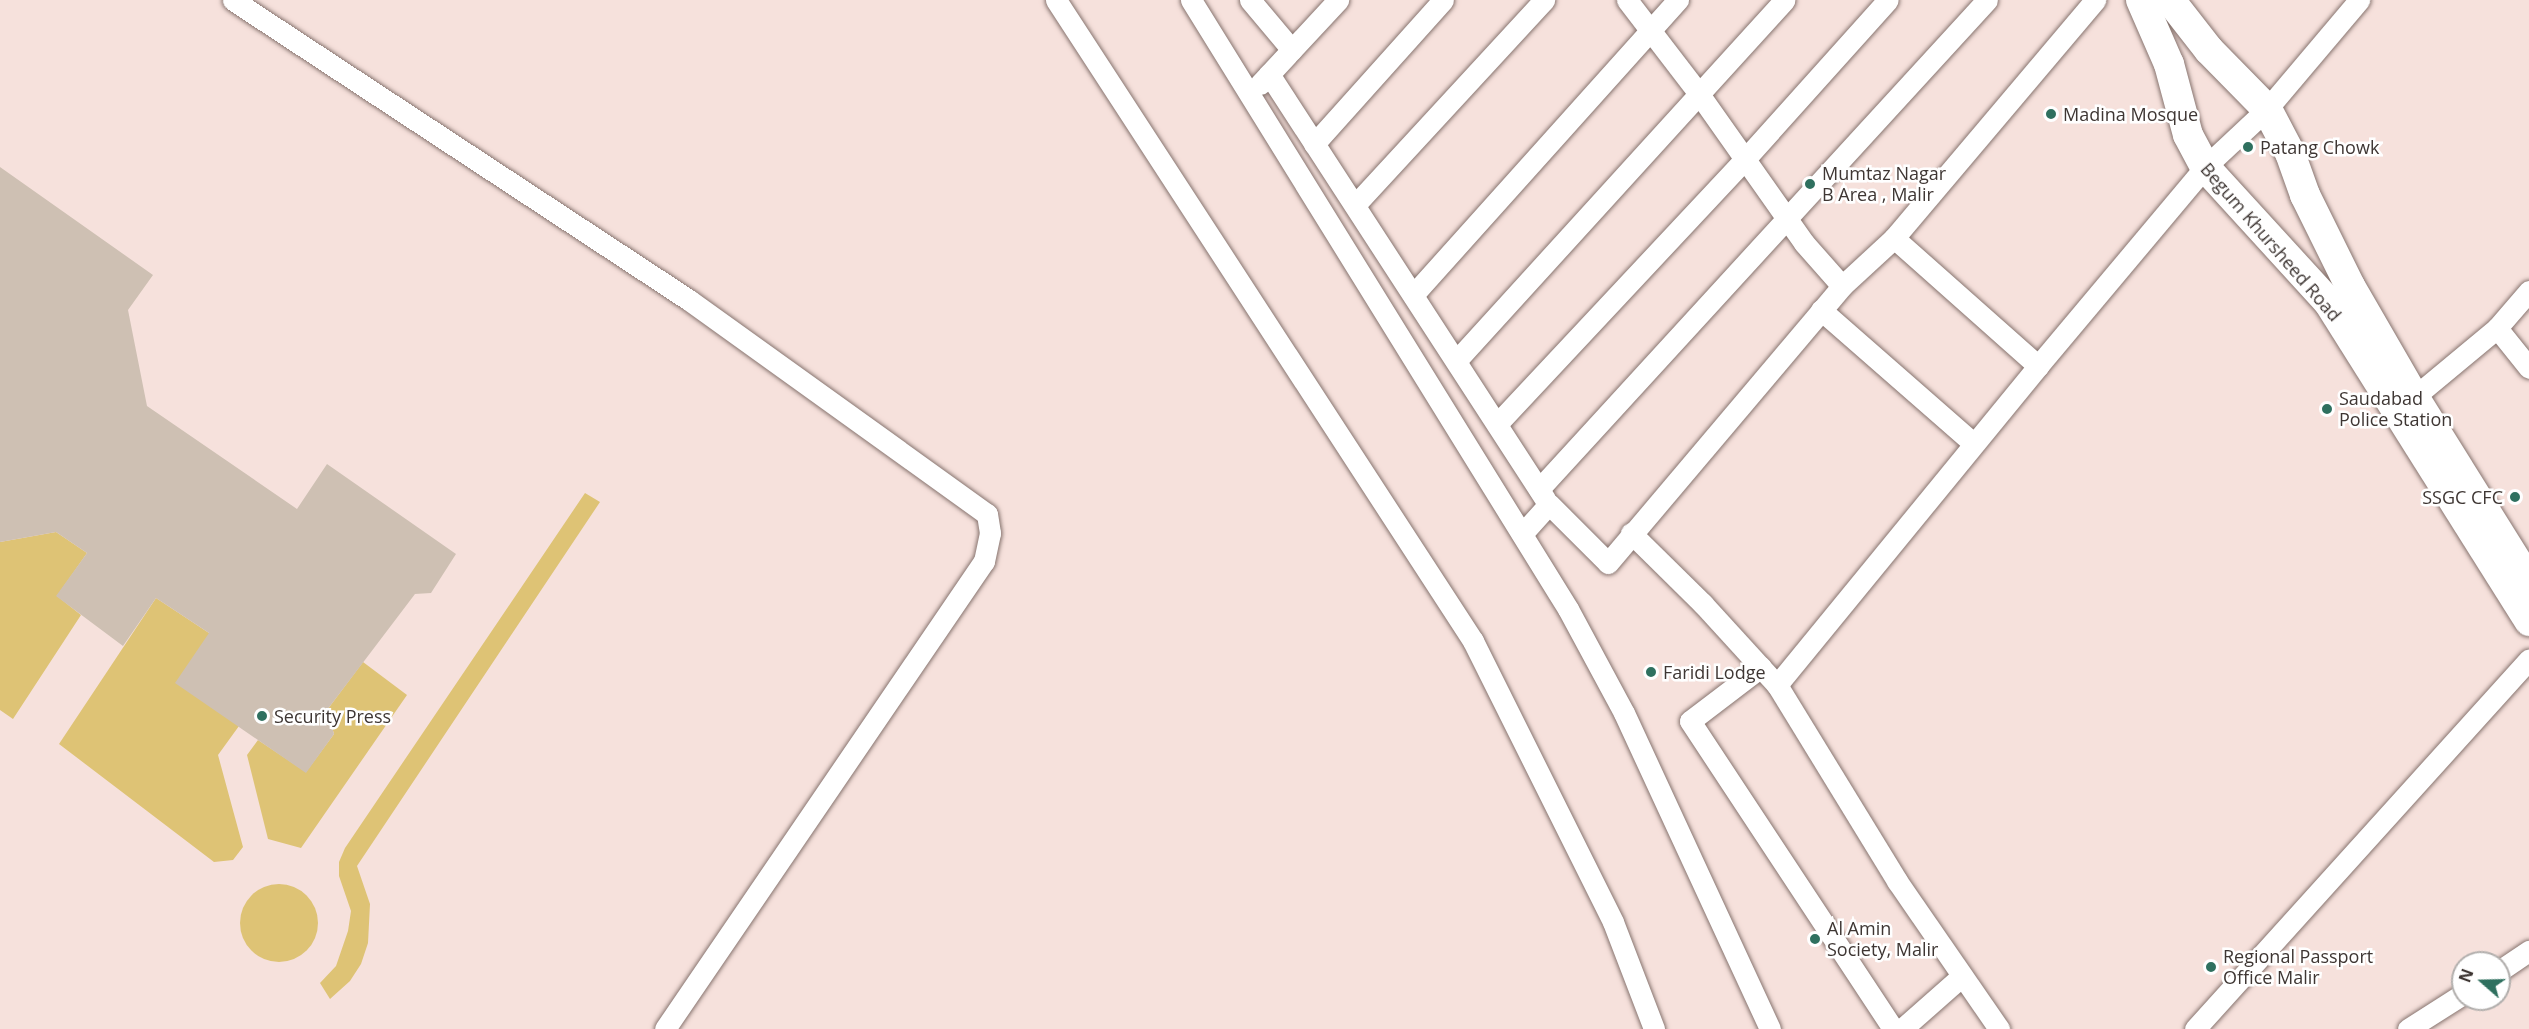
<!DOCTYPE html>
<style>
body{margin:0}
#map{position:relative;width:2529px;height:1029px;overflow:hidden;background:#f6e1dc;font-family:"Open Sans",sans-serif}
div>[style]{position:absolute}
[style*='--x']{left:calc(var(--x)*1px);top:calc(var(--y)*1px);width:calc(var(--w)*1px);rotate:calc(var(--a)*1deg)}
.green>*{inset:0;background:#dec375}
.round{border-radius:50%}
.building>*{inset:0;background:#cec0b3}
.roads{filter:drop-shadow(0 0 2px #87746f) drop-shadow(0 0 2px #87746f)}
.minor>*{height:21px;margin:-10.5px;padding:0 10.5px;transform-origin:10.5px;border-radius:10.5px;background:#fff}
.secondary>*{height:30px;margin:-15px;padding:0 15px;transform-origin:15px;border-radius:15px;background:#fff}
.dots>*{width:16px;height:16px;translate:-50% -50%;box-sizing:border-box;border:3px solid #fff;border-radius:50%}
span{translate:-50% -50%;white-space:nowrap;text-align:center;line-height:1.15;-webkit-text-stroke:5px #fff;paint-order:stroke}
.poi-label{font-size:18px;color:#3e3633}
.left{translate:0 -50%;text-align:left}
.right{translate:-100% -50%;text-align:right}
.street-label{font-size:18px;color:#3e3633}
.north{position:absolute;left:2451px;top:951px;width:60px;height:60px;box-sizing:border-box;background:#fff;border:2px solid #b2afad;border-radius:50%;rotate:290deg;font-size:16px;font-weight:700;line-height:24px;text-align:center;color:#3e3633}
.north::after{content:'';display:block;margin:auto;width:21px;height:27px;background:#2f705f;clip-path:polygon(50% 0,100% 100%,50% 72%,0 100%)}
</style>
<div id="map">
<div class="green">
<div style="clip-path:polygon(585px 493px,600px 502px,357px 866px,370px 904px,368px 943px,361px 964px,350px 981px,330px 999px,320px 983px,336px 966px,348px 931px,351px 911px,339px 876px,339px 862px,345px 848px)"></div>
<div style="clip-path:polygon(56px 532px,87px 553px,57px 596px,81px 615px,13px 719px,0 710px,0 542px)"></div>
<div style="clip-path:polygon(156px 598px,209px 633px,239px 726px,218px 755px,243px 847px,233px 860px,214px 862px,59px 744px)"></div>
<div style="clip-path:polygon(363px 662px,407px 695px,301px 848px,268px 839px,247px 755px,258px 740px,306px 772px,334px 734px,327px 710px)"></div>
<div class="round" style="left:240px;top:884px;width:78px;height:78px"></div>
</div>
<div class="building">
<div style="clip-path:polygon(0 167px,153px 275px,128px 310px,147px 406px,297px 509px,327px 464px,456px 554px,431px 593px,415px 594px,327px 710px,334px 734px,306px 773px,175px 683px,209px 633px,156px 598px,123px 646px,56px 596px,87px 553px,56px 532px,0 542px)"></div>
</div>
<div class="roads">
<div class="minor">
<div style="--x:233;--y:0;--w:546;--a:33.34"></div>
<div style="--x:689;--y:300;--w:367;--a:35.7"></div>
<div style="--x:987;--y:514;--w:19;--a:81"></div>
<div style="--x:990;--y:533;--w:29;--a:102"></div>
<div style="--x:984;--y:561;--w:566;--a:124.28"></div>
<div style="--x:1056;--y:0;--w:765;--a:56.95"></div>
<div style="--x:1473;--y:641;--w:314;--a:63.5"></div>
<div style="--x:1613;--y:922;--w:115;--a:69"></div>
<div style="--x:1191;--y:0;--w:716;--a:58.24"></div>
<div style="--x:1568;--y:609;--w:118;--a:61.7"></div>
<div style="--x:1624;--y:713;--w:348;--a:65.2"></div>
<div style="--x:1250;--y:0;--w:65;--a:50"></div>
<div style="--x:1627;--y:0;--w:118;--a:52.5"></div>
<div style="--x:1699;--y:94;--w:182;--a:54.8"></div>
<div style="--x:1804;--y:243;--w:57;--a:48.5"></div>
<div style="--x:1269;--y:74;--w:507;--a:57"></div>
<div style="--x:1260;--y:84;--w:115;--a:-47.1"></div>
<div style="--x:1314;--y:144;--w:193;--a:-48.1"></div>
<div style="--x:1355;--y:205;--w:279;--a:-47.3"></div>
<div style="--x:1894;--y:238;--w:193;--a:41.6"></div>
<div style="--x:1413;--y:295;--w:397;--a:-48.1"></div>
<div style="--x:1821;--y:310;--w:203;--a:41.2"></div>
<div style="--x:2497;--y:328;--w:51;--a:51.3"></div>
<div style="--x:1456;--y:361;--w:488;--a:-47.7"></div>
<div style="--x:2414;--y:397;--w:108;--a:-39.7"></div>
<div style="--x:2497;--y:328;--w:49;--a:-49.1"></div>
<div style="--x:1497;--y:424;--w:364;--a:-46.9"></div>
<div style="--x:1746;--y:158;--w:212;--a:-48.1"></div>
<div style="--x:1539;--y:489;--w:663;--a:-47.51"></div>
<div style="--x:1631;--y:533;--w:101;--a:44.6"></div>
<div style="--x:1703;--y:604;--w:110;--a:47.6"></div>
<div style="--x:1777;--y:685;--w:230;--a:58.5"></div>
<div style="--x:1897;--y:881;--w:180;--a:55.4"></div>
<div style="--x:1522;--y:534;--w:40;--a:-48"></div>
<div style="--x:1549;--y:504;--w:83;--a:45"></div>
<div style="--x:1608;--y:563;--w:363;--a:-49.8"></div>
<div style="--x:1842;--y:286;--w:71;--a:-42.7"></div>
<div style="--x:1894;--y:238;--w:312;--a:-49.8"></div>
<div style="--x:1761;--y:667;--w:89;--a:142.7"></div>
<div style="--x:1690;--y:721;--w:369;--a:56.6"></div>
<div style="--x:1777;--y:685;--w:412;--a:-50.7"></div>
<div style="--x:2038;--y:366;--w:260;--a:-50"></div>
<div style="--x:2205;--y:167;--w:85;--a:-43.1"></div>
<div style="--x:2267;--y:109;--w:143;--a:-49.8"></div>
<div style="--x:2499;--y:971;--w:36;--a:-34"></div>
<div style="--x:1902;--y:1029;--w:80;--a:-41.5"></div>
<div style="--x:2195;--y:1029;--w:498;--a:-47.9"></div>
<div style="--x:2408;--y:1029;--w:65;--a:-32.5"></div>
</div>
<div class="secondary">
<div style="--x:2141;--y:0;--w:70;--a:66.4"></div>
<div style="--x:2169;--y:64;--w:73;--a:75"></div>
<div style="--x:2188;--y:135;--w:36;--a:62"></div>
<div style="--x:2205;--y:167;--w:184;--a:47.6"></div>
<div style="--x:2329;--y:303;--w:376;--a:57.8"></div>
<div style="--x:2170;--y:0;--w:63;--a:52"></div>
<div style="--x:2209;--y:50;--w:83;--a:45.5"></div>
<div style="--x:2267;--y:109;--w:50;--a:62.4"></div>
<div style="--x:2290;--y:153;--w:45;--a:70.3"></div>
<div style="--x:2305;--y:195;--w:102;--a:63.7"></div>
<div style="--x:2350;--y:286;--w:128;--a:60"></div>
<div style="--x:2414;--y:397;--w:217;--a:58"></div>
</div>
</div>
<div class="dots">
<div style="left:2051px;top:114px;background:#2f705f"></div>
<div style="left:2248px;top:147px;background:#2f705f"></div>
<div style="left:1810px;top:184px;background:#2f705f"></div>
<div style="left:2327px;top:409px;background:#2f705f"></div>
<div style="left:2515px;top:497px;background:#2f705f"></div>
<div style="left:1651px;top:672px;background:#2f705f"></div>
<div style="left:262px;top:716px;background:#2f705f"></div>
<div style="left:1815px;top:939px;background:#2f705f"></div>
<div style="left:2211px;top:967px;background:#2f705f"></div>
</div>
<div class="poi-label">
<span class="left" style="left:2063px;top:114px">Madina Mosque</span>
<span class="left" style="left:2260px;top:147px">Patang Chowk</span>
<span class="left" style="left:1822px;top:184px">Mumtaz Nagar<br>B Area , Malir</span>
<span class="left" style="left:2339px;top:409px">Saudabad<br>Police Station</span>
<span class="right" style="left:2503px;top:497px">SSGC CFC</span>
<span class="left" style="left:1663px;top:672px">Faridi Lodge</span>
<span class="left" style="left:274px;top:716px">Security Press</span>
<span class="left" style="left:1827px;top:939px">Al Amin<br>Society, Malir</span>
<span class="left" style="left:2223px;top:967px">Regional Passport<br>Office Malir</span>
</div>
<div class="street-label">
<span style="left:2271px;top:242px;rotate:49deg">Begum Khursheed Road</span>
</div>
<div class="north">N</div>
</div>
